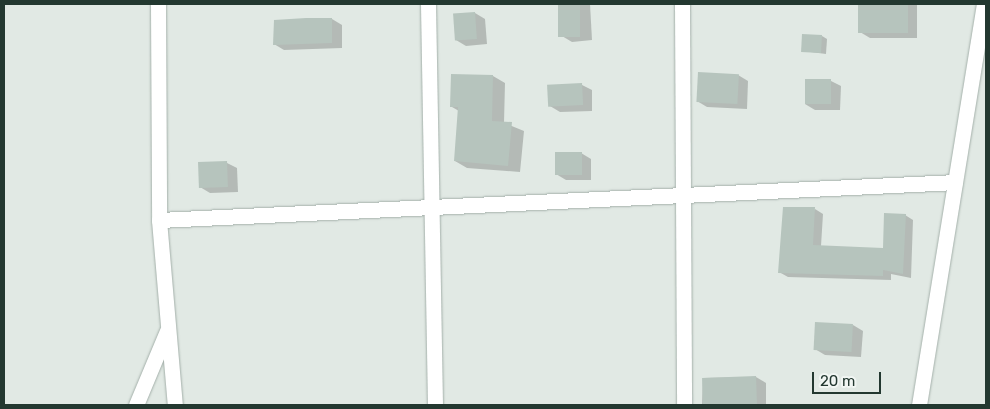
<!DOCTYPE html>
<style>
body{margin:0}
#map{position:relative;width:990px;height:409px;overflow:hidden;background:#e1e9e4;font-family:Rubik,sans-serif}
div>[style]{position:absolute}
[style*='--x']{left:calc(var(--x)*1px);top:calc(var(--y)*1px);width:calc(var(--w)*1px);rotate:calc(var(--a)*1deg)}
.shadow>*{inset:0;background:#0003}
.building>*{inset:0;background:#b6c4bd;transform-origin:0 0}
.roads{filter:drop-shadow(0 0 1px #a4b0aa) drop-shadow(0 0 1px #a4b0aa)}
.minor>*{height:15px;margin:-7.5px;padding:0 7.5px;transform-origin:7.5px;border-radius:7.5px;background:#fff}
span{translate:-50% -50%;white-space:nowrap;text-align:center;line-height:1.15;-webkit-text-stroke:5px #f1f6f3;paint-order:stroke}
.frame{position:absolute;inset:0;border:5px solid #233830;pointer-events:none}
.scale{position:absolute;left:812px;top:372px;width:69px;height:22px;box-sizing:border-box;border:2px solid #233830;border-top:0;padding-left:6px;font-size:15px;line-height:18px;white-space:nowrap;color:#233830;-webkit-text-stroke:4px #f1f6f3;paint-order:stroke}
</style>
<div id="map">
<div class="shadow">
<div style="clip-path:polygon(559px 4px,590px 4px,592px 40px,572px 42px,562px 36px)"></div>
<div style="clip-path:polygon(860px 4px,917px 4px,917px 38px,870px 38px,860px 32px)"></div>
<div style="clip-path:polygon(475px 13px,485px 19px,487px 44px,466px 46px,456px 40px)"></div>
<div style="clip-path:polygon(332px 19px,342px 25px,342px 48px,284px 50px,274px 44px,275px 21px)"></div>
<div style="clip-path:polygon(822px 36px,827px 39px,826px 54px,803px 51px)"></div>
<div style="clip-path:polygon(738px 75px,748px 81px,747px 109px,707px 107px,697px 101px)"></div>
<div style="clip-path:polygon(493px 76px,505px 83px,504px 123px,524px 131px,520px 172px,467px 168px,455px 161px,459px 111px,452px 107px)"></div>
<div style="clip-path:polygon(831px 81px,841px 86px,840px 110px,815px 110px,805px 104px)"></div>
<div style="clip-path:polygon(582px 85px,592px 90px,592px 111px,560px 112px,550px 106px)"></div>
<div style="clip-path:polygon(581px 153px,591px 159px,591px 180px,566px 180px,556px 174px)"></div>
<div style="clip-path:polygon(227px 163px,237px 168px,238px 192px,210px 193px,200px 187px,199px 164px)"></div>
<div style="clip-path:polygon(815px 209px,823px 214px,821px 246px,885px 250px,905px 215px,913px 220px,911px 278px,891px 274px,891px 280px,788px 277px,779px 272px)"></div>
<div style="clip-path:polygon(853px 325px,863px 331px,861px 357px,825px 355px,815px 349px)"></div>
<div style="clip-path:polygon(756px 377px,766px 383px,766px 405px,702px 405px,703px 378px)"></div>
</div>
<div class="building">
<div style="left:558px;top:4px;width:22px;height:33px"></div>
<div style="left:858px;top:4px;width:50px;height:29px"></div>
<div style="left:475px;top:12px;width:27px;height:22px;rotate:86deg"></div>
<div style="clip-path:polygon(306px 18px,332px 18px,332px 43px,273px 45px,274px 20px)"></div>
<div style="left:802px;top:34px;width:20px;height:18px;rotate:3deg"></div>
<div style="left:698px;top:72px;width:41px;height:30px;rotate:3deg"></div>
<div style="clip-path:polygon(451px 74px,493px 75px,492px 121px,512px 122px,508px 166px,454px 161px,458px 107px,450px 107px)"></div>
<div style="left:805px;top:79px;width:26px;height:25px"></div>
<div style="left:582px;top:83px;width:22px;height:35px;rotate:87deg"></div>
<div style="left:555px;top:152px;width:27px;height:23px"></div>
<div style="left:227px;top:161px;width:26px;height:29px;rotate:88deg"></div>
<div style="clip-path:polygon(783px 207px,815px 207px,813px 245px,883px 248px,884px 213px,906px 214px,903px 274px,883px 270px,883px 276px,778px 273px)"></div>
<div style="left:815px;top:322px;width:38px;height:28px;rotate:3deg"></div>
<div style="left:756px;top:376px;width:29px;height:54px;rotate:88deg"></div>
</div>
<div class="roads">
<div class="minor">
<div style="--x:158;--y:4;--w:216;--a:89.7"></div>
<div style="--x:159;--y:220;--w:186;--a:85.1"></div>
<div style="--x:428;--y:4;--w:401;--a:89"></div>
<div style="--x:682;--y:4;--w:401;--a:89.7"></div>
<div style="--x:159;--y:220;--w:797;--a:-2.73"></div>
<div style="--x:136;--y:405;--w:80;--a:-67.3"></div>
<div style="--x:919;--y:405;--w:406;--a:-80.8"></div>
</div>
</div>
<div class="frame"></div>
<div class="scale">20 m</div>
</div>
